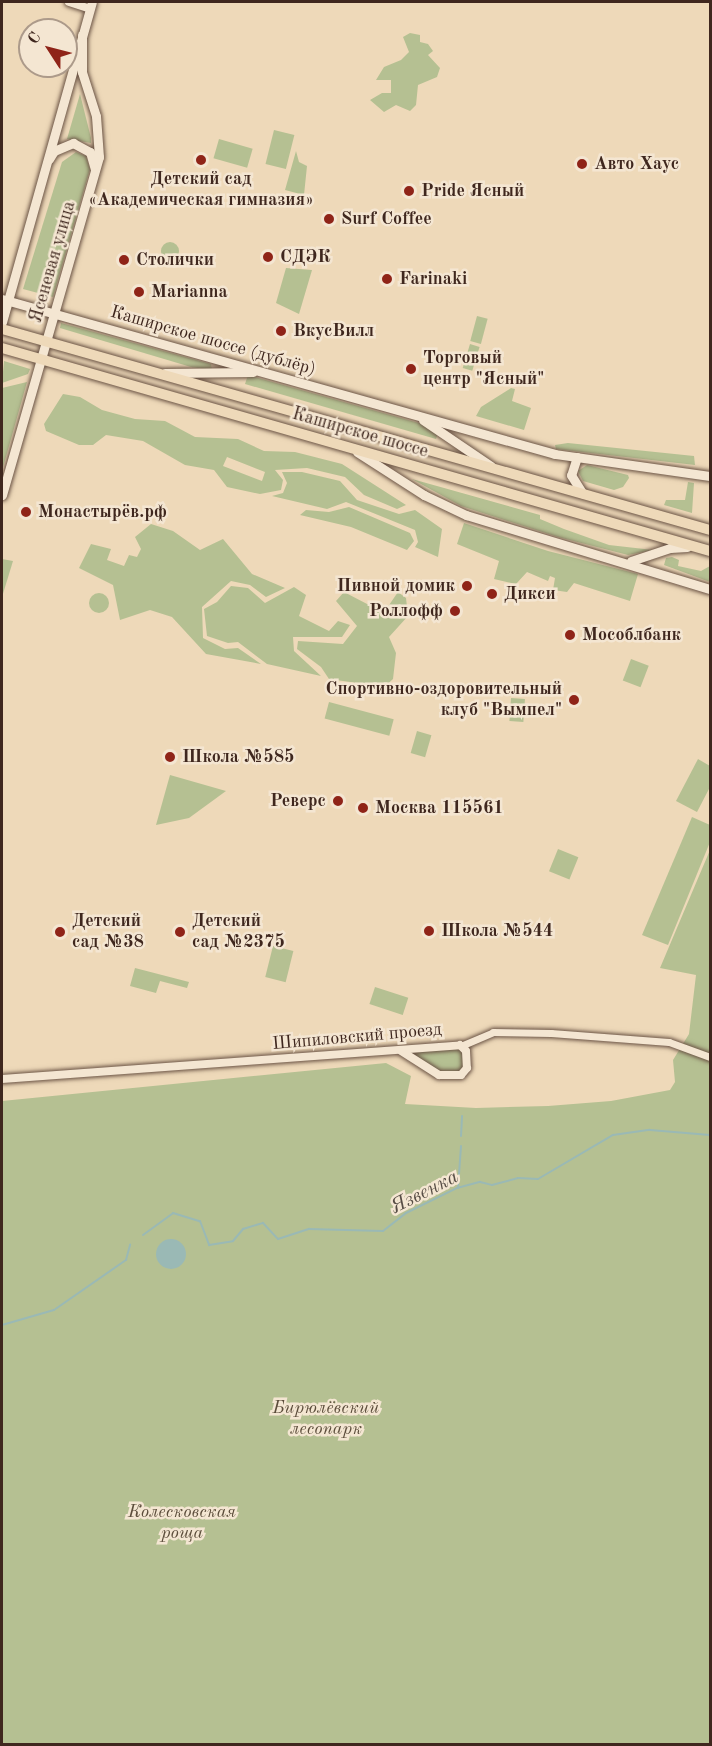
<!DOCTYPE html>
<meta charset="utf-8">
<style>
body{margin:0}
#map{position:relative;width:712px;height:1746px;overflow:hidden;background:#eed9b9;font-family:"Old Standard TT",serif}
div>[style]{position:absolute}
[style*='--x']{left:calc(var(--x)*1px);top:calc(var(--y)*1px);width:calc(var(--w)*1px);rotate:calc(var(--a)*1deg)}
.green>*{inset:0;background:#b5c092;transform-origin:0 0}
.round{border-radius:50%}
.water>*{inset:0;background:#9ab9b5}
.stream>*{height:2px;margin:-1px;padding:0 1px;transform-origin:1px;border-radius:1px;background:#9ab9b5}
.roads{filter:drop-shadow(0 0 2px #6b5445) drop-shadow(0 0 2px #6b5445)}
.minor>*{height:7px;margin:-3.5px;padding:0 3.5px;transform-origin:3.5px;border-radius:3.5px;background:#f4e6d2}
.tertiary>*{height:8px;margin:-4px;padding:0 4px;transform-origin:4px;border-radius:4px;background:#f4e6d2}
.secondary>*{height:9px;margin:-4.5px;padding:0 4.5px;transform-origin:4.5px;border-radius:4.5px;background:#f4e6d2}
.primary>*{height:10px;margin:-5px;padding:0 5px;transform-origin:5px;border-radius:5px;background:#eed9b9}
.dots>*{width:16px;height:16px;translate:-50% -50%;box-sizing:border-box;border:3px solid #f4e6d2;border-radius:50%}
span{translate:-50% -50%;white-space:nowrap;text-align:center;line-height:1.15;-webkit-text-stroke:5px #f4e6d2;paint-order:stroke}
.poi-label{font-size:18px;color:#3f271e;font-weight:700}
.left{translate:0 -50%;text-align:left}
.right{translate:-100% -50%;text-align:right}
.street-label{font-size:18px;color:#3f271e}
.park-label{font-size:18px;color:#5c4d3b;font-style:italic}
.water-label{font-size:20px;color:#564c44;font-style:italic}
.frame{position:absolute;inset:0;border:3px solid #3f271e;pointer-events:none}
.north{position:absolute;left:18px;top:18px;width:60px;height:60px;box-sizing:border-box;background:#f4e6d2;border:2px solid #ac9a8a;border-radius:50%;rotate:306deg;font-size:16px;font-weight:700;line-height:24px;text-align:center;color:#3f271e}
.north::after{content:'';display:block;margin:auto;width:21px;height:27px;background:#8f2418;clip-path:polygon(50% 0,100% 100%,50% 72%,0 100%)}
</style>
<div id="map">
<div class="green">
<div style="clip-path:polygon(410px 33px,420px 35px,420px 42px,428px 44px,433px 51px,428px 55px,440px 68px,437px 77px,418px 85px,416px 105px,410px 111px,396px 105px,384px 112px,370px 100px,382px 93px,391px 93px,391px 80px,376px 80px,384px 67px,401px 60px,409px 52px,403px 37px)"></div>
<div style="clip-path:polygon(80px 94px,91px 138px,91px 143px,67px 139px)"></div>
<div style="left:274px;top:130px;width:21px;height:35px;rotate:14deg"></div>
<div style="left:219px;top:139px;width:35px;height:20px;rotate:16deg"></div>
<div style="clip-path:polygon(296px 151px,299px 162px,307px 166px,304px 195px,285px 190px)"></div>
<div style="clip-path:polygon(76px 152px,86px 156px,90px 169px,53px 297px,23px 289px,62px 162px)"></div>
<div class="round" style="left:161px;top:242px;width:18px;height:18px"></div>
<div style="clip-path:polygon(286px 268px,312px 270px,299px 314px,276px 303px)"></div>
<div style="left:477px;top:316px;width:11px;height:26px;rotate:15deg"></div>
<div style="clip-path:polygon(61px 323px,211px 364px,212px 370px,191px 367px,60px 328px)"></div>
<div style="left:470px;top:344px;width:10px;height:25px;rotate:17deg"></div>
<div style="clip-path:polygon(4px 361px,30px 369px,28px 374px,2px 383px)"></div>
<div style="clip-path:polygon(248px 375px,426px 425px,438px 433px,436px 439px,245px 384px)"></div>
<div style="clip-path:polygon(27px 382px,2px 471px,2px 388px)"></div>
<div style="clip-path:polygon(511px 388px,515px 389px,512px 401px,531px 408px,524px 430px,476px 416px,481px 407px)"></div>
<div style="clip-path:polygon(evenodd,63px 394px,80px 397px,102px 410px,135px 419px,165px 421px,195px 437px,238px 439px,264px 451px,295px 452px,342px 464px,406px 505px,397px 509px,364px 495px,345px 477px,307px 468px,275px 470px,283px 480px,281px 490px,260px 494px,227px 487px,214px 470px,185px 465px,143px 441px,106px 435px,93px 445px,79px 445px,46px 431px,44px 424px,63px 394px,227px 457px,265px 472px,262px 481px,223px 466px,227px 457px)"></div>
<div style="clip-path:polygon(568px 443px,694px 456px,695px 465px,556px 449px,555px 445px)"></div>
<div style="clip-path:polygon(587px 465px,628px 475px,629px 478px,623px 487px,614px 490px,583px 481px,578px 471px)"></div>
<div style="clip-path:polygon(282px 472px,302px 472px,340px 481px,357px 500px,399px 514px,415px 510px,442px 529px,438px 557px,415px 547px,418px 542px,415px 530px,346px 502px,327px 509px,272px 496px,283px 493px,287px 483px)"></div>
<div style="clip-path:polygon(412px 479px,540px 515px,540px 519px,564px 529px,609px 545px,653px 550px,628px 555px,558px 537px,461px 506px)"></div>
<div style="clip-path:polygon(688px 482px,694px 483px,692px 513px,664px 505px,666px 500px,685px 500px)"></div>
<div style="clip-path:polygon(349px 507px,410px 533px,414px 541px,407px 550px,351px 527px,300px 515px,306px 510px,329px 512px)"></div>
<div style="clip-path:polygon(464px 523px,548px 551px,638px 574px,630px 601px,574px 583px,567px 592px,553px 590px,555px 578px,550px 576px,548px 581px,527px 572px,516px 584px,494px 579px,499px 561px,457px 544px)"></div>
<div style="clip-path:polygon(151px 524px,173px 531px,200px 550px,223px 539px,252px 574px,285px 588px,266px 597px,250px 585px,231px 581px,202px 607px,203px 638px,225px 649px,238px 648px,261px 664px,206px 654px,172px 617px,150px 610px,120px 620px,113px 585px,79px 568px,91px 544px,111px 549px,107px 560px,124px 566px,129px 555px,137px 557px,141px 549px,135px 537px)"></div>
<div style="clip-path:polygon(672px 557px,679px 560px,678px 566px,701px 571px,710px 566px,710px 582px,664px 565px,666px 558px)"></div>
<div style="clip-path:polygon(2px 559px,13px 561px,2px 597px)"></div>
<div style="clip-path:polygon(231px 586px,248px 588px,265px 603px,294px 587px,306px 595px,299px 616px,329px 631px,338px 621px,350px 625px,342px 637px,293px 637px,294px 651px,321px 676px,267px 664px,238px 642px,228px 643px,207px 636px,204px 609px,217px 602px)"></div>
<div style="clip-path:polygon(344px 592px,369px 605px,387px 608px,398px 592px,406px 598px,408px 616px,389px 637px,396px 653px,393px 679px,378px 693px,357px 683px,329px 679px,321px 667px,297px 649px,298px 641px,343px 644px,357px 626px,336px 601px)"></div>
<div class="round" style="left:89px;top:593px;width:20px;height:20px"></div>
<div style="left:631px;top:659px;width:19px;height:23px;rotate:21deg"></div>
<div style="left:511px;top:698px;width:14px;height:23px;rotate:4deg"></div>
<div style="left:329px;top:702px;width:67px;height:17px;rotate:15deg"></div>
<div style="left:417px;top:731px;width:15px;height:23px;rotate:16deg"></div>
<div style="clip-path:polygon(698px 759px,710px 766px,710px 787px,697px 812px,676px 801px)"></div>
<div style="clip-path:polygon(170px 775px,226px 791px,189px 818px,156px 825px)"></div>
<div style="clip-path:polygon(692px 817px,710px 825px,710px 842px,668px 945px,642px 935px)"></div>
<div style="left:558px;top:849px;width:22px;height:24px;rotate:22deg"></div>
<div style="clip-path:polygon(710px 850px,710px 1744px,2px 1744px,2px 1101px,386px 1063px,411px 1076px,405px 1104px,476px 1108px,548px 1106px,611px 1101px,670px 1090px,675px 1082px,673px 1060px,689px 1034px,696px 975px,660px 968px)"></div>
<div style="left:273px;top:946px;width:21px;height:32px;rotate:14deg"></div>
<div style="clip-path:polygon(135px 968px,189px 982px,187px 988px,160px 981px,156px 993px,130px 986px)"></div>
<div style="left:375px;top:987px;width:35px;height:18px;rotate:18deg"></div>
<div style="clip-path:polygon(463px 1045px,467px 1068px,445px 1076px,401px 1051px)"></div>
</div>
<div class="water">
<div class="round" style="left:156px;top:1239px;width:30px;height:30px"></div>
</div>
<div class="stream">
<div style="--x:461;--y:1136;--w:20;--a:-87"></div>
<div style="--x:458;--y:1188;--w:42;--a:-85.9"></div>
<div style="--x:143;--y:1235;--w:37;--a:-36"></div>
<div style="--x:173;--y:1213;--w:28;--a:17"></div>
<div style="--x:200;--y:1221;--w:26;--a:69"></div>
<div style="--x:209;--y:1245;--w:24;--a:-9"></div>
<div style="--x:233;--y:1241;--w:16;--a:-50"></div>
<div style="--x:243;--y:1229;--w:21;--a:-17"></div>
<div style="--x:263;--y:1223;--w:22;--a:47"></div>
<div style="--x:278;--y:1239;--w:33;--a:-18"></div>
<div style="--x:309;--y:1229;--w:74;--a:1.5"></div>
<div style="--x:383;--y:1231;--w:29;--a:-38"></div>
<div style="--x:406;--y:1213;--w:57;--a:-26.1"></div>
<div style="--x:457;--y:1188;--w:24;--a:-15"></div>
<div style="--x:480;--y:1182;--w:12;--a:14"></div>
<div style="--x:492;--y:1185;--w:27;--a:-15"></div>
<div style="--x:518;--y:1178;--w:20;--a:3"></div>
<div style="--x:538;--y:1179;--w:87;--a:-30.4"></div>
<div style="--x:613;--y:1135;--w:37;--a:-8"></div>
<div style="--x:650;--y:1130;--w:60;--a:4.8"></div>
<div style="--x:2;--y:1325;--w:54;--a:-16.1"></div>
<div style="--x:54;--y:1310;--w:88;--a:-34.8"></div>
<div style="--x:126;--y:1260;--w:16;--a:-75"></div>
</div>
<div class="roads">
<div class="minor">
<div style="--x:463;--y:1045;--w:33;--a:-23"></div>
<div style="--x:493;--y:1032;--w:58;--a:1"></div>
<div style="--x:551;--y:1033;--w:118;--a:4.4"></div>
<div style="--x:669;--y:1042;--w:44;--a:20.1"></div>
</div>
<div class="tertiary">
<div style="--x:69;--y:2;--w:22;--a:18"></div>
<div style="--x:2;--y:1079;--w:459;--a:-4.2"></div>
<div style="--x:460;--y:1045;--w:8;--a:45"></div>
<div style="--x:466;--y:1051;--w:17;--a:87"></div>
<div style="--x:467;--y:1068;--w:9;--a:131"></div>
<div style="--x:461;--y:1075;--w:22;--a:180"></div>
<div style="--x:439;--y:1075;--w:45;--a:-147.7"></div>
</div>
<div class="secondary">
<div style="--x:49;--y:159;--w:9;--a:-58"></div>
<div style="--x:54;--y:151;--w:21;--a:-23"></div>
<div style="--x:73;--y:143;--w:19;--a:28"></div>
<div style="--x:90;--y:152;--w:18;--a:74"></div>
<div style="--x:2;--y:299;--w:574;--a:15.66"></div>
<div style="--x:555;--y:454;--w:157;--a:8.1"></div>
<div style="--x:2;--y:322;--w:332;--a:-74.3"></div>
<div style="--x:165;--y:373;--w:88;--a:-0.7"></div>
<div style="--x:423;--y:420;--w:82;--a:34.1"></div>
<div style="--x:357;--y:452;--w:80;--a:32.7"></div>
<div style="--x:424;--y:495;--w:47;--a:25.5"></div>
<div style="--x:466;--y:515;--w:255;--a:16.9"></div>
<div style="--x:577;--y:457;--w:19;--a:108"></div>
<div style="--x:571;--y:475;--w:22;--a:58"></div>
<div style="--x:2;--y:495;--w:352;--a:-74"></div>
<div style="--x:99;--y:157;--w:41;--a:-94.2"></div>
<div style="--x:96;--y:116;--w:46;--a:-107.7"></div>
<div style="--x:82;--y:72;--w:37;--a:-90"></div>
<div style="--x:631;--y:561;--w:41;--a:-18.4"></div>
<div style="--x:670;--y:548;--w:17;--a:-3"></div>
</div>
<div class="primary">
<div style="--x:2;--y:329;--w:736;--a:15.85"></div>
<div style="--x:2;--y:348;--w:737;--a:16"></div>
</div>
</div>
<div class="dots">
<div style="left:201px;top:160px;background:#8f2418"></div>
<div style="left:582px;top:164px;background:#8f2418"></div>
<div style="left:409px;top:191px;background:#8f2418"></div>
<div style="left:329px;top:219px;background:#8f2418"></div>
<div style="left:268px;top:257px;background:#8f2418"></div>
<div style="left:124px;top:260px;background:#8f2418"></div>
<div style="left:387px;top:279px;background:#8f2418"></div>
<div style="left:139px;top:292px;background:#8f2418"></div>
<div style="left:281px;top:331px;background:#8f2418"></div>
<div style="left:411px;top:369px;background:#8f2418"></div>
<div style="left:26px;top:512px;background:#8f2418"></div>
<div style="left:467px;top:586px;background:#8f2418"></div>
<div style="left:492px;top:594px;background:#8f2418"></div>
<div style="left:455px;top:611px;background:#8f2418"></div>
<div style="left:570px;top:635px;background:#8f2418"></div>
<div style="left:574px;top:700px;background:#8f2418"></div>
<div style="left:170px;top:757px;background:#8f2418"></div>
<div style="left:338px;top:801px;background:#8f2418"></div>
<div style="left:363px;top:808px;background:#8f2418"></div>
<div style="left:429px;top:931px;background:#8f2418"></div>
<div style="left:60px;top:932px;background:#8f2418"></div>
<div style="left:180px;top:932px;background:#8f2418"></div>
</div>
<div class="poi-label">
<span class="left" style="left:594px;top:164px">Авто Хаус</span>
<span style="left:201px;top:190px">Детский сад<br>«Академическая гимназия»</span>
<span class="left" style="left:421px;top:191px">Pride Ясный</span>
<span class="left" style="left:341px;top:219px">Surf Coffee</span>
<span class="left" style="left:280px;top:257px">СДЭК</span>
<span class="left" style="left:136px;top:260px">Столички</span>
<span class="left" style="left:399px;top:279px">Farinaki</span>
<span class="left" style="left:151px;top:292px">Marianna</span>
<span class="left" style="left:293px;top:331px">ВкусВилл</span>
<span class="left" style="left:423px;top:369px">Торговый<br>центр "Ясный"</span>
<span class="left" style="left:38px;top:512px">Монастырёв.рф</span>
<span class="right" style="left:455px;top:586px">Пивной домик</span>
<span class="left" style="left:504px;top:594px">Дикси</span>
<span class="right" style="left:443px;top:611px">Роллофф</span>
<span class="left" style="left:582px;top:635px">Мособлбанк</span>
<span class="right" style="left:562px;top:700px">Спортивно-оздоровительный<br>клуб "Вымпел"</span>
<span class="left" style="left:182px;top:757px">Школа №585</span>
<span class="right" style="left:326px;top:801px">Реверс</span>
<span class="left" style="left:375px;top:808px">Москва 115561</span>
<span class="left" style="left:72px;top:932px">Детский<br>сад №38</span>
<span class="left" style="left:192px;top:932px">Детский<br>сад №2375</span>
<span class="left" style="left:441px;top:931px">Школа №544</span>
</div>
<div class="street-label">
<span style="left:53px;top:262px;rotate:-74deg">Ясеневая улица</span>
<span style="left:213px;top:341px;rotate:16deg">Каширское шоссе (дублёр)</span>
<span style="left:360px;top:433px;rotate:16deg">Каширское шоссе</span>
<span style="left:357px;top:1037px;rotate:-5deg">Шипиловский проезд</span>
</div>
<div class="park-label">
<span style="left:326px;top:1419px">Бирюлёвский<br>лесопарк</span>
<span style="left:182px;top:1523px">Колесковская<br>роща</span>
</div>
<div class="water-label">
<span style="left:425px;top:1193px;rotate:-27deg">Язвенка</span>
</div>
<div class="frame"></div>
<div class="north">С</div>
</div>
